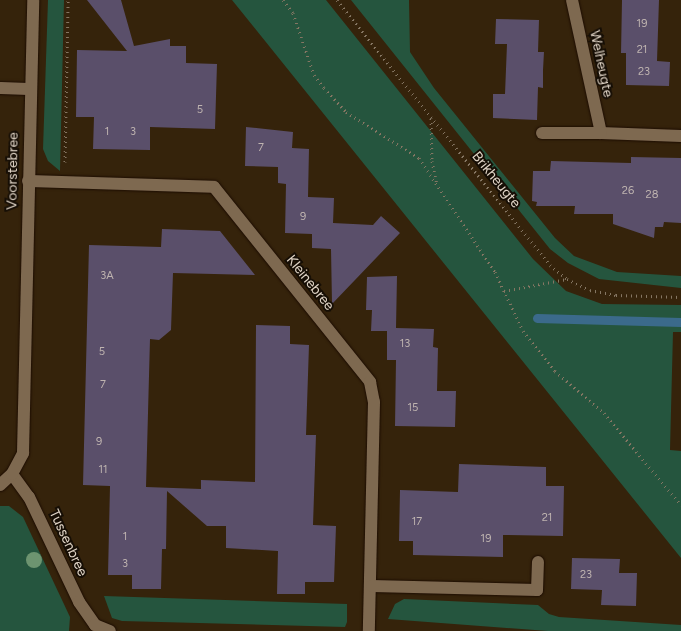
<!DOCTYPE html>
<style>
body{margin:0}
#map{position:relative;width:681px;height:631px;overflow:hidden;background:#35230b;font-family:Figtree,sans-serif}
div>[style]{position:absolute}
[style*='--x']{left:calc(var(--x)*1px);top:calc(var(--y)*1px);width:calc(var(--w)*1px);rotate:calc(var(--a)*1deg)}
.green>*{inset:0;background:#25553e}
.stream>*{height:9px;margin:-4.5px;padding:0 4.5px;transform-origin:4.5px;border-radius:4.5px;background:#3b6a8b}
.building>*{inset:0;background:#5a4f6a}
.path>*{height:3px;margin-top:-1.5px;transform-origin:0;background:repeating-linear-gradient(90deg,#857663 0 1px,transparent 0 5px)}
.roads{filter:drop-shadow(0 0 1px #1c0c00) drop-shadow(0 0 1px #1c0c00)}
.minor>*{height:12px;margin:-6px;padding:0 6px;transform-origin:6px;border-radius:6px;background:#7e6950}
.trees>*{width:16px;height:16px;margin:-8px;border-radius:50%;background:#6d9470}
span{translate:-50% -50%;white-space:nowrap;text-align:center;line-height:1.15;-webkit-text-stroke:4px #160e05;paint-order:stroke}
.number-label{font-size:11px;color:#bfb4b0}
.number-label span{-webkit-text-stroke-width:0}
.street-label{font-size:14px;color:#e1d5c7}
</style>
<div id="map">
<div class="green">
<div style="clip-path:polygon(48px 0,64px 0,60px 171px,48px 161px,43px 149px)"></div>
<div style="clip-path:polygon(232px 0,326px 0,533px 259px,566px 291px,602px 304px,681px 305px,681px 332px,673px 332px,670px 450px,681px 451px,681px 558px)"></div>
<div style="clip-path:polygon(351px 0,409px 0,410px 52px,434px 88px,555px 238px,574px 256px,617px 272px,681px 276px,681px 288px,599px 279px,568px 263px,550px 249px)"></div>
<div style="clip-path:polygon(0 506px,9px 506px,23px 517px,70px 617px,69px 631px,0 631px)"></div>
<div style="clip-path:polygon(104px 596px,347px 604px,347px 622px,345px 627px,122px 621px,112px 618px)"></div>
<div style="clip-path:polygon(404px 599px,538px 605px,549px 614px,559px 617px,681px 625px,681px 631px,548px 631px,388px 619px,395px 604px)"></div>
</div>
<div class="stream">
<div style="--x:537;--y:318;--w:144;--a:1.6"></div>
</div>
<div class="building">
<div style="clip-path:polygon(87px 0,121px 0,134px 46px,170px 39px,170px 46px,186px 46px,186px 63px,217px 64px,215px 129px,150px 127px,150px 150px,93px 149px,94px 117px,76px 117px,77px 50px,127px 51px)"></div>
<div style="clip-path:polygon(622px 0,659px 0,657px 61px,670px 62px,669px 86px,626px 85px,626px 53px,621px 53px)"></div>
<div style="clip-path:polygon(496px 19px,539px 20px,538px 52px,544px 52px,543px 70px,543px 88px,538px 87px,537px 120px,493px 118px,493px 94px,505px 94px,507px 44px,495px 44px)"></div>
<div style="clip-path:polygon(246px 127px,293px 132px,292px 148px,309px 149px,308px 197px,334px 198px,333px 223px,373px 225px,381px 216px,400px 233px,332px 304px,331px 249px,312px 248px,312px 234px,285px 233px,286px 184px,278px 183px,278px 167px,245px 166px)"></div>
<div style="clip-path:polygon(631px 157px,681px 158px,681px 223px,664px 222px,663px 227px,655px 227px,654px 238px,613px 224px,613px 214px,574px 214px,575px 206px,536px 206px,537px 202px,532px 201px,533px 171px,550px 171px,551px 161px,631px 163px)"></div>
<div style="clip-path:polygon(162px 229px,220px 231px,255px 275px,173px 273px,171px 330px,159px 340px,150px 339px,146px 487px,201px 489px,201px 480px,255px 482px,256px 325px,290px 326px,290px 344px,309px 345px,306px 435px,316px 435px,313px 525px,336px 526px,334px 582px,305px 582px,305px 594px,277px 594px,278px 551px,226px 548px,226px 526px,207px 526px,167px 491px,166px 549px,162px 549px,161px 589px,132px 589px,132px 575px,108px 575px,110px 486px,83px 485px,89px 245px,161px 247px)"></div>
<div style="clip-path:polygon(397px 276px,396px 328px,434px 329px,433px 347px,438px 348px,437px 391px,456px 391px,455px 427px,395px 426px,396px 360px,387px 360px,387px 331px,371px 331px,372px 310px,366px 310px,367px 277px)"></div>
<div style="clip-path:polygon(459px 464px,546px 467px,546px 486px,564px 486px,563px 536px,503px 535px,503px 557px,413px 555px,413px 541px,399px 541px,400px 490px,458px 492px)"></div>
<div style="clip-path:polygon(572px 558px,620px 559px,619px 573px,637px 573px,636px 606px,601px 605px,602px 590px,571px 589px)"></div>
</div>
<div class="path">
<div style="--x:283;--y:0;--w:16;--a:52"></div>
<div style="--x:293;--y:13;--w:65;--a:71.3"></div>
<div style="--x:314;--y:75;--w:16;--a:52"></div>
<div style="--x:324;--y:88;--w:33;--a:47"></div>
<div style="--x:346;--y:112;--w:86;--a:32.2"></div>
<div style="--x:419;--y:158;--w:137;--a:56.3"></div>
<div style="--x:495;--y:272;--w:65;--a:64.6"></div>
<div style="--x:523;--y:331;--w:51;--a:51.3"></div>
<div style="--x:555;--y:371;--w:65;--a:40.6"></div>
<div style="--x:604;--y:413;--w:120;--a:50.1"></div>
<div style="--x:337;--y:0;--w:340;--a:51.2"></div>
<div style="--x:550;--y:265;--w:22;--a:39"></div>
<div style="--x:567;--y:279;--w:25;--a:26"></div>
<div style="--x:590;--y:290;--w:26;--a:11"></div>
<div style="--x:616;--y:295;--w:65;--a:1.8"></div>
<div style="--x:431;--y:118;--w:43;--a:88.7"></div>
<div style="--x:432;--y:161;--w:24;--a:78"></div>
<div style="--x:65;--y:162;--w:162;--a:-88.9"></div>
<div style="--x:504;--y:291;--w:64;--a:-10.8"></div>
</div>
<div class="roads">
<div class="minor">
<div style="--x:572;--y:0;--w:136;--a:77.7"></div>
<div style="--x:601;--y:133;--w:80;--a:2.1"></div>
<div style="--x:0;--y:88;--w:29;--a:2"></div>
<div style="--x:542;--y:133;--w:59;--a:0"></div>
<div style="--x:28;--y:181;--w:186;--a:1.8"></div>
<div style="--x:214;--y:187;--w:250;--a:51.3"></div>
<div style="--x:370;--y:382;--w:20;--a:79"></div>
<div style="--x:374;--y:402;--w:229;--a:91.3"></div>
<div style="--x:12;--y:474;--w:29;--a:54"></div>
<div style="--x:29;--y:497;--w:116;--a:64.5"></div>
<div style="--x:79;--y:602;--w:28;--a:55"></div>
<div style="--x:95;--y:625;--w:16;--a:22"></div>
<div style="--x:0;--y:485;--w:16;--a:-43"></div>
<div style="--x:12;--y:474;--w:24;--a:-62"></div>
<div style="--x:23;--y:453;--w:453;--a:-88.7"></div>
<div style="--x:372;--y:586;--w:165;--a:1.4"></div>
<div style="--x:537;--y:590;--w:28;--a:-88"></div>
</div>
</div>
<div class="trees">
<div style="left:34px;top:560px"></div>
</div>
<div class="number-label">
<span style="left:642px;top:24px">19</span>
<span style="left:642px;top:50px">21</span>
<span style="left:644px;top:72px">23</span>
<span style="left:200px;top:110px">5</span>
<span style="left:107px;top:132px">1</span>
<span style="left:133px;top:132px">3</span>
<span style="left:261px;top:148px">7</span>
<span style="left:628px;top:191px">26</span>
<span style="left:652px;top:195px">28</span>
<span style="left:303px;top:217px">9</span>
<span style="left:107px;top:276px">3A</span>
<span style="left:405px;top:344px">13</span>
<span style="left:102px;top:352px">5</span>
<span style="left:103px;top:385px">7</span>
<span style="left:413px;top:408px">15</span>
<span style="left:99px;top:442px">9</span>
<span style="left:103px;top:470px">11</span>
<span style="left:547px;top:518px">21</span>
<span style="left:417px;top:522px">17</span>
<span style="left:125px;top:537px">1</span>
<span style="left:486px;top:539px">19</span>
<span style="left:125px;top:564px">3</span>
<span style="left:586px;top:575px">23</span>
</div>
<div class="street-label">
<span style="left:601px;top:64px;rotate:78deg">Welheugte</span>
<span style="left:13px;top:171px;rotate:-89deg">Voorstebree</span>
<span style="left:496px;top:180px;rotate:51deg">Brikheugte</span>
<span style="left:310px;top:283px;rotate:51deg">Kleinebree</span>
<span style="left:68px;top:543px;rotate:65deg">Tussenbree</span>
</div>
</div>
